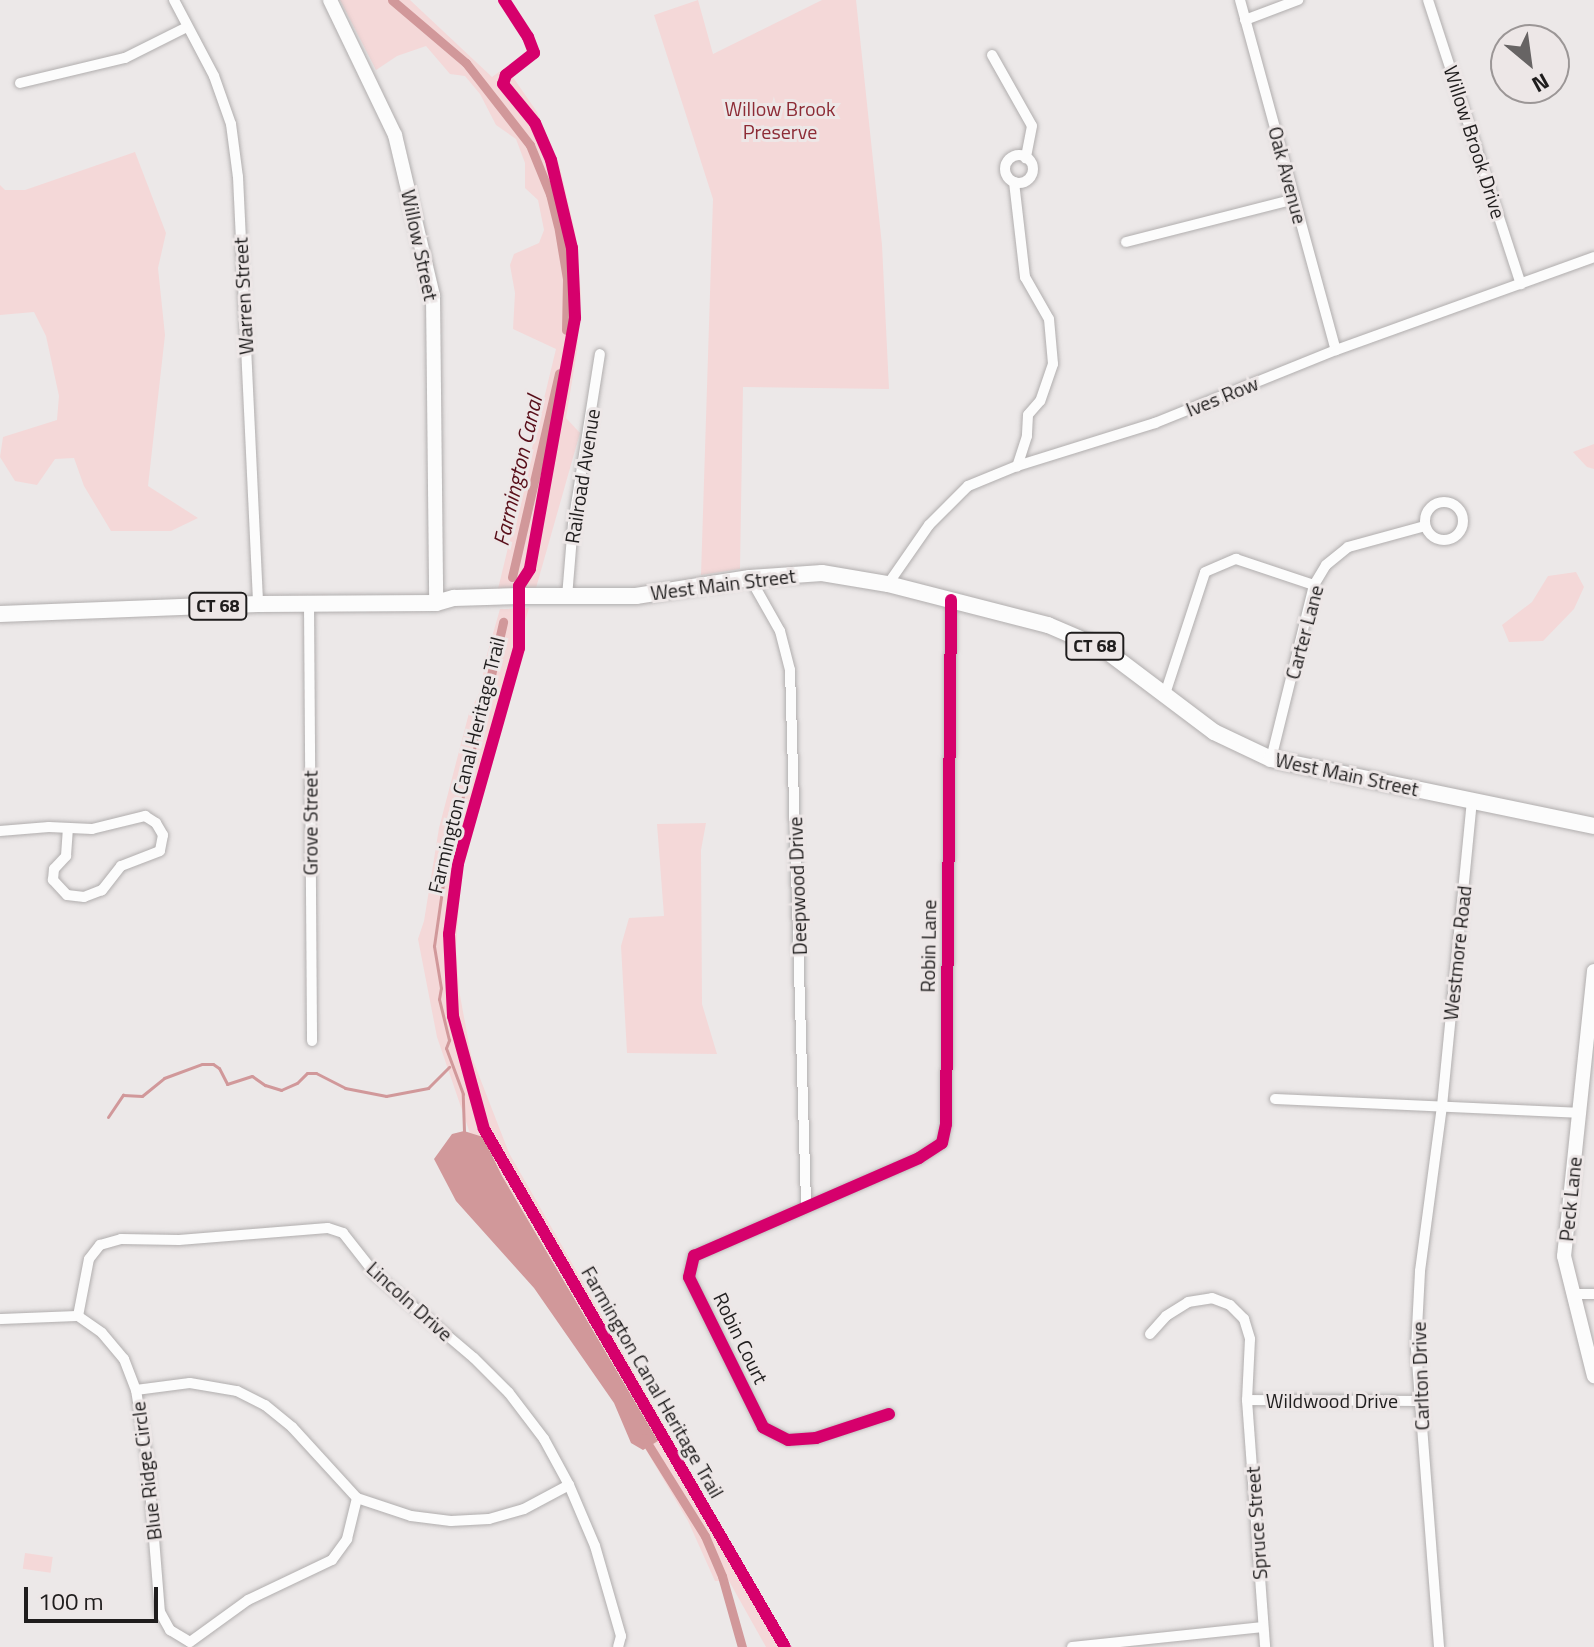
<!DOCTYPE html>
<style>
body{margin:0}
#map{position:relative;width:1594px;height:1647px;overflow:hidden;background:#ece8e8;font-family:"Titillium Web",sans-serif}
div>[style]{position:absolute}
[style*='--x']{left:calc(var(--x)*1px);top:calc(var(--y)*1px);width:calc(var(--w)*1px);rotate:calc(var(--a)*1deg)}
.green>*{inset:0;background:#f4d8d8;transform-origin:0 0}
.water>*{inset:0;background:#d1989a}
.stream>*{height:3px;margin:-1.5px;padding:0 1.5px;transform-origin:1.5px;border-radius:1.5px;background:#d1989a}
.canal>*{height:9px;margin:-4.5px;padding:0 4.5px;transform-origin:4.5px;border-radius:4.5px;background:#d1989a}
.roads{filter:drop-shadow(0 0 2px #b1aeae) drop-shadow(0 0 2px #b1aeae)}
.street>*{height:10px;margin:-5px;padding:0 5px;transform-origin:5px;border-radius:5px;background:#fcfcfc}
.street>.ring{margin:-5px;padding:0;box-sizing:content-box;background:none;border:10px solid #fcfcfc;border-radius:50%}
.secondary>*{height:14px;margin:-7px;padding:0 7px;transform-origin:7px;border-radius:7px;background:#fcfcfc}
.primary>*{height:16px;margin:-8px;padding:0 8px;transform-origin:8px;border-radius:8px;background:#fcfcfc}
.cycleway>*{height:12px;margin:-6px;padding:0 6px;transform-origin:6px;border-radius:6px;background:#d6006c}
span{translate:-50% -50%;white-space:nowrap;text-align:center;line-height:1.15;-webkit-text-stroke:6px #ede7e7;paint-order:stroke}
.shield-label span{padding:2px 6px;background:#ede7e7;border:2px solid;border-radius:6px;-webkit-text-stroke-width:0}
.shield-label{font-size:18px;color:#1f1d1d;font-weight:700}
.park-label{font-size:20px;color:#8d2c36}
.street-label{font-size:20px;color:#1f1d1d}
.water-label{font-size:22px;color:#580e19;font-style:italic}
.north{position:absolute;left:1490px;top:24px;width:80px;height:80px;box-sizing:border-box;background:#ede7e7;border:2px solid #9b9696;border-radius:50%;rotate:151deg;font-size:22px;font-weight:700;line-height:32px;text-align:center;color:#1f1d1d}
.north::after{content:'';display:block;margin:auto;width:28px;height:36px;background:#676464;clip-path:polygon(50% 0,100% 100%,50% 72%,0 100%)}
.scale{position:absolute;left:24px;top:1587px;width:134px;height:36px;box-sizing:border-box;border:4px solid #1f1d1d;border-top:0;padding-left:10px;font-size:24px;line-height:28px;white-space:nowrap;color:#1f1d1d;-webkit-text-stroke:6px #ede7e7;paint-order:stroke}
</style>
<div id="map">
<div class="green">
<div style="clip-path:polygon(340px 0,410px 0,492px 77px,506px 67px,537px 112px,559px 164px,575px 232px,581px 294px,577px 351px,566px 418px,580px 433px,536px 588px,498px 589px,556px 349px,513px 329px,515px 293px,510px 265px,514px 254px,539px 243px,544px 230px,538px 200px,525px 188px,525px 163px,516px 139px,496px 125px,480px 94px,465px 76px,450px 74px,426px 46px,397px 56px,376px 70px)"></div>
<div style="clip-path:polygon(698px 0,713px 54px,822px 0,856px 0,882px 245px,889px 389px,743px 387px,740px 569px,701px 575px,713px 199px,654px 15px)"></div>
<div style="clip-path:polygon(135px 152px,166px 233px,158px 268px,165px 335px,148px 486px,198px 518px,171px 531px,111px 531px,84px 486px,74px 458px,55px 459px,37px 485px,15px 481px,0 457px,3px 437px,57px 420px,59px 396px,46px 336px,34px 312px,0 315px,0 185px,5px 190px,25px 190px)"></div>
<div style="clip-path:polygon(1594px 444px,1594px 469px,1587px 467px,1573px 452px)"></div>
<div style="clip-path:polygon(1576px 572px,1584px 587px,1574px 609px,1543px 641px,1509px 642px,1502px 625px,1532px 602px,1548px 576px)"></div>
<div style="clip-path:polygon(529px 608px,476px 789px,462px 862px,456px 947px,459px 990px,471px 1055px,509px 1153px,791px 1647px,766px 1647px,729px 1581px,715px 1581px,688px 1521px,548px 1284px,475px 1148px,437px 1037px,418px 939px,424px 921px,439px 828px,469px 713px,482px 688px,484px 665px,500px 609px)"></div>
<div style="clip-path:polygon(706px 823px,701px 850px,702px 1004px,717px 1054px,627px 1053px,621px 946px,629px 918px,664px 916px,657px 824px)"></div>
<div style="left:25px;top:1553px;width:28px;height:16px;rotate:8deg"></div>
</div>
<div class="water">
<div style="clip-path:polygon(464px 1131px,483px 1137px,502px 1176px,658px 1441px,643px 1450px,631px 1443px,614px 1403px,534px 1288px,456px 1201px,434px 1159px,452px 1134px)"></div>
</div>
<div class="stream">
<div style="--x:108;--y:1117;--w:27;--a:-56"></div>
<div style="--x:123;--y:1095;--w:19;--a:3"></div>
<div style="--x:142;--y:1096;--w:28;--a:-39"></div>
<div style="--x:164;--y:1078;--w:40;--a:-20.2"></div>
<div style="--x:202;--y:1064;--w:11;--a:0"></div>
<div style="--x:213;--y:1064;--w:7;--a:34"></div>
<div style="--x:219;--y:1068;--w:18;--a:63"></div>
<div style="--x:227;--y:1084;--w:26;--a:-18"></div>
<div style="--x:252;--y:1076;--w:16;--a:35"></div>
<div style="--x:265;--y:1085;--w:17;--a:17"></div>
<div style="--x:281;--y:1090;--w:17;--a:-24"></div>
<div style="--x:297;--y:1083;--w:14;--a:-45"></div>
<div style="--x:307;--y:1073;--w:9;--a:0"></div>
<div style="--x:316;--y:1073;--w:33;--a:27"></div>
<div style="--x:345;--y:1088;--w:42;--a:11"></div>
<div style="--x:386;--y:1096;--w:43;--a:-10.8"></div>
<div style="--x:428;--y:1088;--w:30;--a:-45"></div>
<div style="--x:464;--y:1131;--w:37;--a:-92"></div>
<div style="--x:463;--y:1094;--w:49;--a:-110.3"></div>
<div style="--x:446;--y:1048;--w:9;--a:-69"></div>
<div style="--x:449;--y:1040;--w:42;--a:-103.7"></div>
<div style="--x:439;--y:999;--w:11;--a:-80"></div>
<div style="--x:441;--y:988;--w:43;--a:-99.5"></div>
<div style="--x:434;--y:946;--w:70;--a:-81.8"></div>
<div style="--x:444;--y:877;--w:153;--a:-76.8"></div>
</div>
<div class="canal">
<div style="--x:392;--y:0;--w:97;--a:40.4"></div>
<div style="--x:466;--y:63;--w:104;--a:52"></div>
<div style="--x:530;--y:145;--w:53;--a:67.8"></div>
<div style="--x:550;--y:194;--w:32;--a:76"></div>
<div style="--x:558;--y:225;--w:55;--a:80.5"></div>
<div style="--x:567;--y:279;--w:51;--a:91.1"></div>
<div style="--x:512;--y:577;--w:209;--a:-77"></div>
<div style="--x:479;--y:728;--w:109;--a:-77.2"></div>
<div style="--x:644;--y:1438;--w:115;--a:58.1"></div>
<div style="--x:705;--y:1536;--w:43;--a:67"></div>
<div style="--x:722;--y:1576;--w:74;--a:74.3"></div>
</div>
<div class="roads">
<div class="street">
<div style="--x:174;--y:0;--w:86;--a:62.2"></div>
<div style="--x:214;--y:76;--w:51;--a:70.5"></div>
<div style="--x:231;--y:124;--w:53;--a:82.5"></div>
<div style="--x:238;--y:177;--w:427;--a:87.3"></div>
<div style="--x:1240;--y:0;--w:363;--a:74.7"></div>
<div style="--x:1428;--y:0;--w:299;--a:71.9"></div>
<div style="--x:1245;--y:20;--w:57;--a:-20.7"></div>
<div style="--x:992;--y:55;--w:81;--a:60.6"></div>
<div style="--x:1032;--y:126;--w:33;--a:101"></div>
<div style="--x:20;--y:83;--w:108;--a:-13.4"></div>
<div style="--x:125;--y:58;--w:69;--a:-26.6"></div>
<div class="ring" style="left:1005px;top:155px;width:18px;height:18px"></div>
<div style="--x:1014;--y:182;--w:96;--a:83.4"></div>
<div style="--x:1025;--y:277;--w:48;--a:60.3"></div>
<div style="--x:1049;--y:319;--w:45;--a:84.9"></div>
<div style="--x:1053;--y:364;--w:39;--a:109"></div>
<div style="--x:1040;--y:401;--w:18;--a:131"></div>
<div style="--x:1028;--y:415;--w:21;--a:93"></div>
<div style="--x:1027;--y:436;--w:32;--a:108"></div>
<div style="--x:1126;--y:242;--w:174;--a:-14.3"></div>
<div class="ring" style="left:1425px;top:502px;width:28px;height:28px"></div>
<div style="--x:750;--y:578;--w:61;--a:60.5"></div>
<div style="--x:780;--y:631;--w:40;--a:75.6"></div>
<div style="--x:790;--y:670;--w:534;--a:88.28"></div>
<div style="--x:888;--y:584;--w:72;--a:-55.2"></div>
<div style="--x:929;--y:525;--w:55;--a:-45"></div>
<div style="--x:968;--y:486;--w:53;--a:-22.2"></div>
<div style="--x:1017;--y:466;--w:145;--a:-17.3"></div>
<div style="--x:1155;--y:423;--w:195;--a:-22"></div>
<div style="--x:1336;--y:350;--w:274;--a:-19.8"></div>
<div style="--x:567;--y:597;--w:73;--a:-85.3"></div>
<div style="--x:573;--y:524;--w:172;--a:-81"></div>
<div style="--x:309;--y:604;--w:437;--a:89.6"></div>
<div style="--x:1165;--y:694;--w:128;--a:-71.8"></div>
<div style="--x:1205;--y:572;--w:34;--a:-23"></div>
<div style="--x:1236;--y:559;--w:82;--a:18.4"></div>
<div style="--x:1271;--y:759;--w:179;--a:-76.1"></div>
<div style="--x:1314;--y:585;--w:23;--a:-59"></div>
<div style="--x:1326;--y:565;--w:28;--a:-39"></div>
<div style="--x:1348;--y:547;--w:80;--a:-15.3"></div>
<div style="--x:0;--y:831;--w:49;--a:-4.7"></div>
<div style="--x:49;--y:827;--w:43;--a:2.7"></div>
<div style="--x:92;--y:829;--w:55;--a:-13.8"></div>
<div style="--x:145;--y:816;--w:13;--a:32"></div>
<div style="--x:156;--y:823;--w:14;--a:60"></div>
<div style="--x:163;--y:835;--w:16;--a:101"></div>
<div style="--x:160;--y:851;--w:42;--a:159"></div>
<div style="--x:121;--y:866;--w:31;--a:128"></div>
<div style="--x:102;--y:890;--w:19;--a:159"></div>
<div style="--x:84;--y:897;--w:17;--a:-173"></div>
<div style="--x:67;--y:895;--w:21;--a:-133"></div>
<div style="--x:53;--y:880;--w:11;--a:-85"></div>
<div style="--x:54;--y:869;--w:18;--a:-47"></div>
<div style="--x:66;--y:856;--w:27;--a:-86"></div>
<div style="--x:1275;--y:1099;--w:303;--a:2.6"></div>
<div style="--x:1573;--y:1294;--w:21;--a:0"></div>
<div style="--x:78;--y:1316;--w:58;--a:-79.1"></div>
<div style="--x:89;--y:1259;--w:18;--a:-52"></div>
<div style="--x:100;--y:1245;--w:22;--a:-16"></div>
<div style="--x:121;--y:1239;--w:58;--a:1"></div>
<div style="--x:179;--y:1240;--w:149;--a:-4.6"></div>
<div style="--x:328;--y:1228;--w:16;--a:18"></div>
<div style="--x:343;--y:1233;--w:53;--a:51.8"></div>
<div style="--x:376;--y:1275;--w:128;--a:40.3"></div>
<div style="--x:474;--y:1358;--w:49;--a:45"></div>
<div style="--x:509;--y:1393;--w:58;--a:52.7"></div>
<div style="--x:544;--y:1439;--w:52;--a:61.5"></div>
<div style="--x:569;--y:1485;--w:66;--a:66.9"></div>
<div style="--x:595;--y:1546;--w:94;--a:73.9"></div>
<div style="--x:621;--y:1636;--w:11;--a:105"></div>
<div style="--x:78;--y:1316;--w:29;--a:35"></div>
<div style="--x:102;--y:1333;--w:34;--a:50"></div>
<div style="--x:124;--y:1359;--w:33;--a:69"></div>
<div style="--x:136;--y:1390;--w:75;--a:80.8"></div>
<div style="--x:148;--y:1464;--w:148;--a:85.4"></div>
<div style="--x:160;--y:1612;--w:21;--a:61"></div>
<div style="--x:170;--y:1630;--w:23;--a:31"></div>
<div style="--x:0;--y:1319;--w:78;--a:-2.2"></div>
<div style="--x:1150;--y:1334;--w:24;--a:-48"></div>
<div style="--x:1166;--y:1316;--w:26;--a:-32"></div>
<div style="--x:1188;--y:1302;--w:24;--a:-9"></div>
<div style="--x:1212;--y:1298;--w:19;--a:21"></div>
<div style="--x:1230;--y:1305;--w:20;--a:45"></div>
<div style="--x:1244;--y:1319;--w:21;--a:73"></div>
<div style="--x:1250;--y:1339;--w:61;--a:92.8"></div>
<div style="--x:1247;--y:1400;--w:248;--a:85.8"></div>
<div style="--x:136;--y:1390;--w:54;--a:-7.4"></div>
<div style="--x:190;--y:1383;--w:48;--a:9.7"></div>
<div style="--x:237;--y:1391;--w:31;--a:27"></div>
<div style="--x:265;--y:1405;--w:35;--a:39"></div>
<div style="--x:292;--y:1427;--w:96;--a:47.5"></div>
<div style="--x:357;--y:1498;--w:57;--a:18.4"></div>
<div style="--x:411;--y:1516;--w:40;--a:7.1"></div>
<div style="--x:451;--y:1521;--w:38;--a:-3"></div>
<div style="--x:489;--y:1519;--w:36;--a:-16"></div>
<div style="--x:524;--y:1509;--w:51;--a:-28.1"></div>
<div style="--x:1247;--y:1400;--w:173;--a:0.3"></div>
<div style="--x:889;--y:1414;--w:77;--a:161.8"></div>
<div style="--x:816;--y:1438;--w:28;--a:176"></div>
<div style="--x:788;--y:1440;--w:28;--a:-153"></div>
<div style="--x:763;--y:1427;--w:167;--a:-116.3"></div>
<div style="--x:689;--y:1277;--w:22;--a:-77"></div>
<div style="--x:694;--y:1256;--w:245;--a:-23.5"></div>
<div style="--x:919;--y:1158;--w:27;--a:-33"></div>
<div style="--x:942;--y:1143;--w:19;--a:-78"></div>
<div style="--x:946;--y:1124;--w:524;--a:-89.45"></div>
<div style="--x:190;--y:1642;--w:72;--a:-35.9"></div>
<div style="--x:248;--y:1600;--w:93;--a:-25.5"></div>
<div style="--x:332;--y:1560;--w:26;--a:-54"></div>
<div style="--x:347;--y:1539;--w:42;--a:-76.3"></div>
<div style="--x:1072;--y:1647;--w:192;--a:-6"></div>
<div style="--x:1439;--y:1647;--w:300;--a:-94.4"></div>
<div style="--x:1416;--y:1348;--w:77;--a:-87"></div>
<div style="--x:1420;--y:1271;--w:166;--a:-82.4"></div>
<div style="--x:1442;--y:1106;--w:306;--a:-84.4"></div>
</div>
<div class="secondary">
<div style="--x:330;--y:0;--w:150;--a:64.3"></div>
<div style="--x:395;--y:135;--w:165;--a:76.7"></div>
<div style="--x:433;--y:296;--w:307;--a:89.4"></div>
<div style="--x:1594;--y:971;--w:287;--a:96"></div>
<div style="--x:1564;--y:1256;--w:124;--a:76"></div>
</div>
<div class="primary">
<div style="--x:0;--y:614;--w:258;--a:-2.2"></div>
<div style="--x:258;--y:604;--w:178;--a:-0.3"></div>
<div style="--x:436;--y:603;--w:19;--a:-16"></div>
<div style="--x:454;--y:598;--w:65;--a:-1.8"></div>
<div style="--x:519;--y:596;--w:117;--a:0"></div>
<div style="--x:636;--y:596;--w:115;--a:-9"></div>
<div style="--x:750;--y:578;--w:72;--a:-4"></div>
<div style="--x:822;--y:573;--w:67;--a:9.5"></div>
<div style="--x:888;--y:584;--w:165;--a:14.4"></div>
<div style="--x:1048;--y:625;--w:61;--a:23.2"></div>
<div style="--x:1104;--y:649;--w:138;--a:37"></div>
<div style="--x:1214;--y:732;--w:63;--a:25.3"></div>
<div style="--x:1271;--y:759;--w:330;--a:11.7"></div>
</div>
</div>
<div class="cycleway">
<div style="--x:504;--y:0;--w:44;--a:57"></div>
<div style="--x:528;--y:37;--w:17;--a:69"></div>
<div style="--x:534;--y:53;--w:36;--a:142"></div>
<div style="--x:506;--y:75;--w:9;--a:108"></div>
<div style="--x:503;--y:84;--w:50;--a:50.6"></div>
<div style="--x:535;--y:123;--w:40;--a:66.6"></div>
<div style="--x:551;--y:160;--w:90;--a:76.6"></div>
<div style="--x:572;--y:248;--w:70;--a:87.5"></div>
<div style="--x:575;--y:318;--w:255;--a:100.2"></div>
<div style="--x:530;--y:569;--w:20;--a:123"></div>
<div style="--x:519;--y:586;--w:62;--a:90"></div>
<div style="--x:519;--y:648;--w:224;--a:105.8"></div>
<div style="--x:458;--y:864;--w:71;--a:97.3"></div>
<div style="--x:449;--y:934;--w:82;--a:87.2"></div>
<div style="--x:453;--y:1016;--w:117;--a:74.7"></div>
<div style="--x:484;--y:1129;--w:599;--a:59.84"></div>
<div style="--x:889;--y:1414;--w:77;--a:161.8"></div>
<div style="--x:816;--y:1438;--w:28;--a:176"></div>
<div style="--x:788;--y:1440;--w:28;--a:-153"></div>
<div style="--x:763;--y:1427;--w:167;--a:-116.3"></div>
<div style="--x:689;--y:1277;--w:22;--a:-77"></div>
<div style="--x:694;--y:1256;--w:245;--a:-23.5"></div>
<div style="--x:919;--y:1158;--w:27;--a:-33"></div>
<div style="--x:942;--y:1143;--w:19;--a:-78"></div>
<div style="--x:946;--y:1124;--w:524;--a:-89.45"></div>
</div>
<div class="shield-label">
<span style="left:218px;top:606px">CT 68</span>
<span style="left:1095px;top:646px">CT 68</span>
</div>
<div class="park-label">
<span style="left:780px;top:120px">Willow Brook<br>Preserve</span>
</div>
<div class="street-label">
<span style="left:1475px;top:142px;rotate:72deg">Willow Brook Drive</span>
<span style="left:1288px;top:175px;rotate:75deg">Oak Avenue</span>
<span style="left:420px;top:245px;rotate:78deg">Willow Street</span>
<span style="left:243px;top:296px;rotate:-93deg">Warren Street</span>
<span style="left:1222px;top:396px;rotate:-22deg">Ives Row</span>
<span style="left:582px;top:476px;rotate:-81deg">Railroad Avenue</span>
<span style="left:723px;top:584px;rotate:-7deg">West Main Street</span>
<span style="left:1304px;top:632px;rotate:-75deg">Carter Lane</span>
<span style="left:466px;top:765px;rotate:-76deg">Farmington Canal Heritage Trail</span>
<span style="left:1347px;top:774px;rotate:12deg">West Main Street</span>
<span style="left:310px;top:823px;rotate:-90deg">Grove Street</span>
<span style="left:797px;top:886px;rotate:-92deg">Deepwood Drive</span>
<span style="left:928px;top:946px;rotate:-89deg">Robin Lane</span>
<span style="left:1457px;top:953px;rotate:-84deg">Westmore Road</span>
<span style="left:1570px;top:1199px;rotate:-84deg">Peck Lane</span>
<span style="left:410px;top:1301px;rotate:42deg">Lincoln Drive</span>
<span style="left:741px;top:1338px;rotate:64deg">Robin Court</span>
<span style="left:1420px;top:1376px;rotate:-92deg">Carlton Drive</span>
<span style="left:653px;top:1382px;rotate:60deg">Farmington Canal Heritage Trail</span>
<span style="left:1332px;top:1400px">Wildwood Drive</span>
<span style="left:146px;top:1471px;rotate:-97deg">Blue Ridge Circle</span>
<span style="left:1256px;top:1523px;rotate:-94deg">Spruce Street</span>
</div>
<div class="water-label">
<span style="left:518px;top:471px;rotate:-77deg">Farmington Canal</span>
</div>
<div class="north">N</div>
<div class="scale">100 m</div>
</div>
